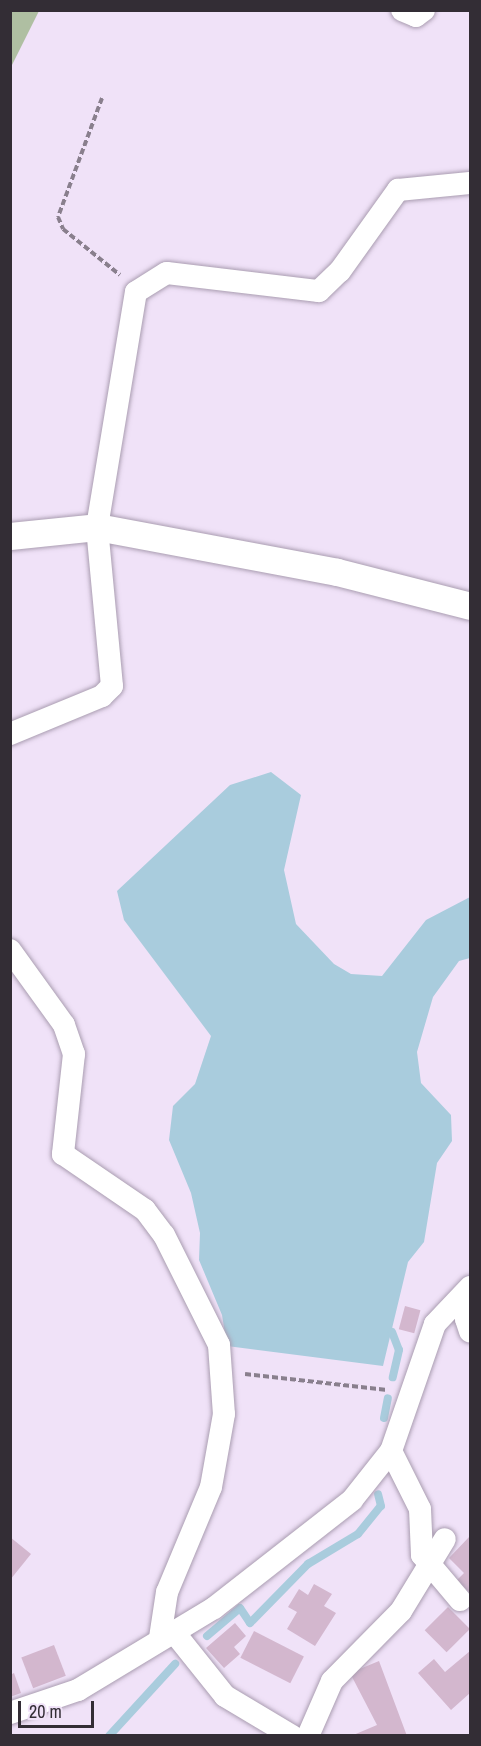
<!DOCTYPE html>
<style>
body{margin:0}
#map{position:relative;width:481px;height:1746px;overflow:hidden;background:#f0e2f8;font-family:"Archivo Narrow",sans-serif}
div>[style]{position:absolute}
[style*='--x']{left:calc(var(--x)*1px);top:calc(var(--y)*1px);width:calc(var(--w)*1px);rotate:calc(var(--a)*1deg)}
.forest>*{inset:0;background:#afbfa2}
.water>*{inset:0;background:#a9ccdd}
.stream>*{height:8px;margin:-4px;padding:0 4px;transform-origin:4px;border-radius:4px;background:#a9ccdd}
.building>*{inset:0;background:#d3b7ce;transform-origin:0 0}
.path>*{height:4px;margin-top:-2px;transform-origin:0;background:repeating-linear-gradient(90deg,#897f8d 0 6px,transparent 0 9px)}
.roads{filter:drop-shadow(0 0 2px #aa9db1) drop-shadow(0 0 2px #aa9db1)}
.minor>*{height:22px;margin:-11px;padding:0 11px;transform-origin:11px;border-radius:11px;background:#fff}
.tertiary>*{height:27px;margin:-13.5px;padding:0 13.5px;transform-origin:13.5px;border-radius:13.5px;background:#fff}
span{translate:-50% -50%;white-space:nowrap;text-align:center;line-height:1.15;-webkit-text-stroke:4.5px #f0e2f8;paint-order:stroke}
.frame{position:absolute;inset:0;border:12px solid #332d35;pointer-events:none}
.scale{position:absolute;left:18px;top:1701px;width:76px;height:27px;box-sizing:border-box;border:3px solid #332d35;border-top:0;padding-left:8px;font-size:18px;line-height:21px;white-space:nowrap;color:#332d35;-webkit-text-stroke:4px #f0e2f8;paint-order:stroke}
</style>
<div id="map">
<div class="forest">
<div style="clip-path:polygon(11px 10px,39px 11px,11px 67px,10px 11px)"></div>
</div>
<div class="water">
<div style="clip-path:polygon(271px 772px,301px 795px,284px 870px,296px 924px,334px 964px,351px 974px,382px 976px,426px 920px,470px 897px,470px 958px,459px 961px,433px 997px,417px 1052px,421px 1083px,451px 1115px,452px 1141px,437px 1163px,424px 1242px,408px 1262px,383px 1366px,227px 1346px,222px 1315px,199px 1260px,200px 1233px,191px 1193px,169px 1140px,173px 1106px,195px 1084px,211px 1036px,124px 920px,117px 891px,230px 785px)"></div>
</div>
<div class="stream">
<div style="--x:392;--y:1332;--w:19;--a:69"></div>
<div style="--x:399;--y:1350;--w:28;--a:103"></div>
<div style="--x:384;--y:1418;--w:20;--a:-79"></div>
<div style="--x:207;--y:1636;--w:43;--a:-40.3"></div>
<div style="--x:240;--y:1608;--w:18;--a:56"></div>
<div style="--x:250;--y:1623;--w:83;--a:-45.5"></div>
<div style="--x:308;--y:1564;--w:58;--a:-31"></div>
<div style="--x:358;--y:1534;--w:36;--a:-51"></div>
<div style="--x:381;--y:1506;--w:12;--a:-104"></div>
<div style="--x:109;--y:1736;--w:98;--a:-47.5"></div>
</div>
<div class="building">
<div style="left:405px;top:1306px;width:16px;height:24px;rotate:15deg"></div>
<div style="clip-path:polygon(470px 1536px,470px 1593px,457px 1580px,464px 1573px,449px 1558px)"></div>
<div style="clip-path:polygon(10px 1537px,31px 1554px,10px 1580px)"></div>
<div style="clip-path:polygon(314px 1584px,332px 1594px,324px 1606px,336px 1613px,315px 1646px,287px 1629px,297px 1612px,288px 1607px,299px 1589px,308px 1595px)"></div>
<div style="left:448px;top:1607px;width:31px;height:33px;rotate:45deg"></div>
<div style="clip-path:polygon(235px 1623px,246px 1636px,234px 1647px,240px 1654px,224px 1668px,206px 1648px)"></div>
<div style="left:254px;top:1631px;width:56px;height:30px;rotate:27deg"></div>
<div style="left:54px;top:1645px;width:33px;height:35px;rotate:69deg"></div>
<div style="clip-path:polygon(470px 1651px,470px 1693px,451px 1710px,418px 1673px,434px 1659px,445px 1672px)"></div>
<div style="clip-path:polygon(379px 1661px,407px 1736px,351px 1736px,377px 1725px,350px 1673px)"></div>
<div style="clip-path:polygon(14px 1673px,21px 1693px,10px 1697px,10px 1675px)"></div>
</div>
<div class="path">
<div style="--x:102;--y:98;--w:127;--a:110.3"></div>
<div style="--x:58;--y:217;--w:13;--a:67"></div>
<div style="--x:63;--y:229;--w:73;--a:38.9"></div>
<div style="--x:245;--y:1374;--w:143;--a:6.4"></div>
</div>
<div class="roads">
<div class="minor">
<div style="--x:402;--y:10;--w:15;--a:23"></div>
<div style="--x:416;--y:16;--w:10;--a:-37"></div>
<div style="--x:10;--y:734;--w:100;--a:-22.4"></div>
<div style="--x:102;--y:696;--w:14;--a:-45"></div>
<div style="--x:112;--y:686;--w:160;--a:-95.4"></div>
<div style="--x:97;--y:527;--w:238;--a:-80.6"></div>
<div style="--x:136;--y:292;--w:36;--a:-32"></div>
<div style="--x:167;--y:273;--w:153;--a:6.8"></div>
<div style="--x:319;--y:291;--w:29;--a:-44"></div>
<div style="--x:340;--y:271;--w:100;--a:-54.4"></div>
<div style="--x:398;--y:190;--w:72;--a:-5.6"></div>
<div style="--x:10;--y:950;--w:92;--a:54.2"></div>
<div style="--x:64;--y:1025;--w:31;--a:71"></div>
<div style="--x:74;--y:1054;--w:101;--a:96.3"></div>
<div style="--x:63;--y:1154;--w:99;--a:34.3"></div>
<div style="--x:145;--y:1210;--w:31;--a:53"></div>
<div style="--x:164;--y:1235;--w:123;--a:63.4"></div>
<div style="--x:219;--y:1345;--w:69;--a:85.9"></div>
<div style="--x:224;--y:1414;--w:74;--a:100.1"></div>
<div style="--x:211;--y:1487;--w:114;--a:112.7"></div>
<div style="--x:167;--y:1592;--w:47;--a:98.7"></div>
<div style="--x:470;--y:1312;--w:8;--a:120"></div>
<div style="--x:466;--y:1319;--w:13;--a:72"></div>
<div style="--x:391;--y:1451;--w:65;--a:63.4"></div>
<div style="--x:420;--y:1509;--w:46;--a:87.5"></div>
<div style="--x:422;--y:1555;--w:59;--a:49.8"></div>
<div style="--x:173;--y:1631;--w:83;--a:51.3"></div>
<div style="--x:225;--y:1696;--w:78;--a:30.8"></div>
<div style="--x:10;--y:1713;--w:72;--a:-18.7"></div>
<div style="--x:78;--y:1690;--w:159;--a:-31.1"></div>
<div style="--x:214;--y:1608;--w:175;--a:-38"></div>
<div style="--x:352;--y:1500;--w:63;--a:-51.5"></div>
<div style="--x:391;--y:1451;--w:134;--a:-70.9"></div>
<div style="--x:435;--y:1324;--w:51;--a:-46.6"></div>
<div style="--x:308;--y:1736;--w:60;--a:-66.4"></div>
<div style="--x:332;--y:1681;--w:98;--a:-45.4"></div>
<div style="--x:401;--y:1611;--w:84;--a:-58.6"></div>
</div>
<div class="tertiary">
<div style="--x:10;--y:536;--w:87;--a:-5.9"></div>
<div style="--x:97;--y:527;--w:244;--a:10.6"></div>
<div style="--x:337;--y:572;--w:137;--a:14.3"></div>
</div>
</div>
<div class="frame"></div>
<div class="scale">20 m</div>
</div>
